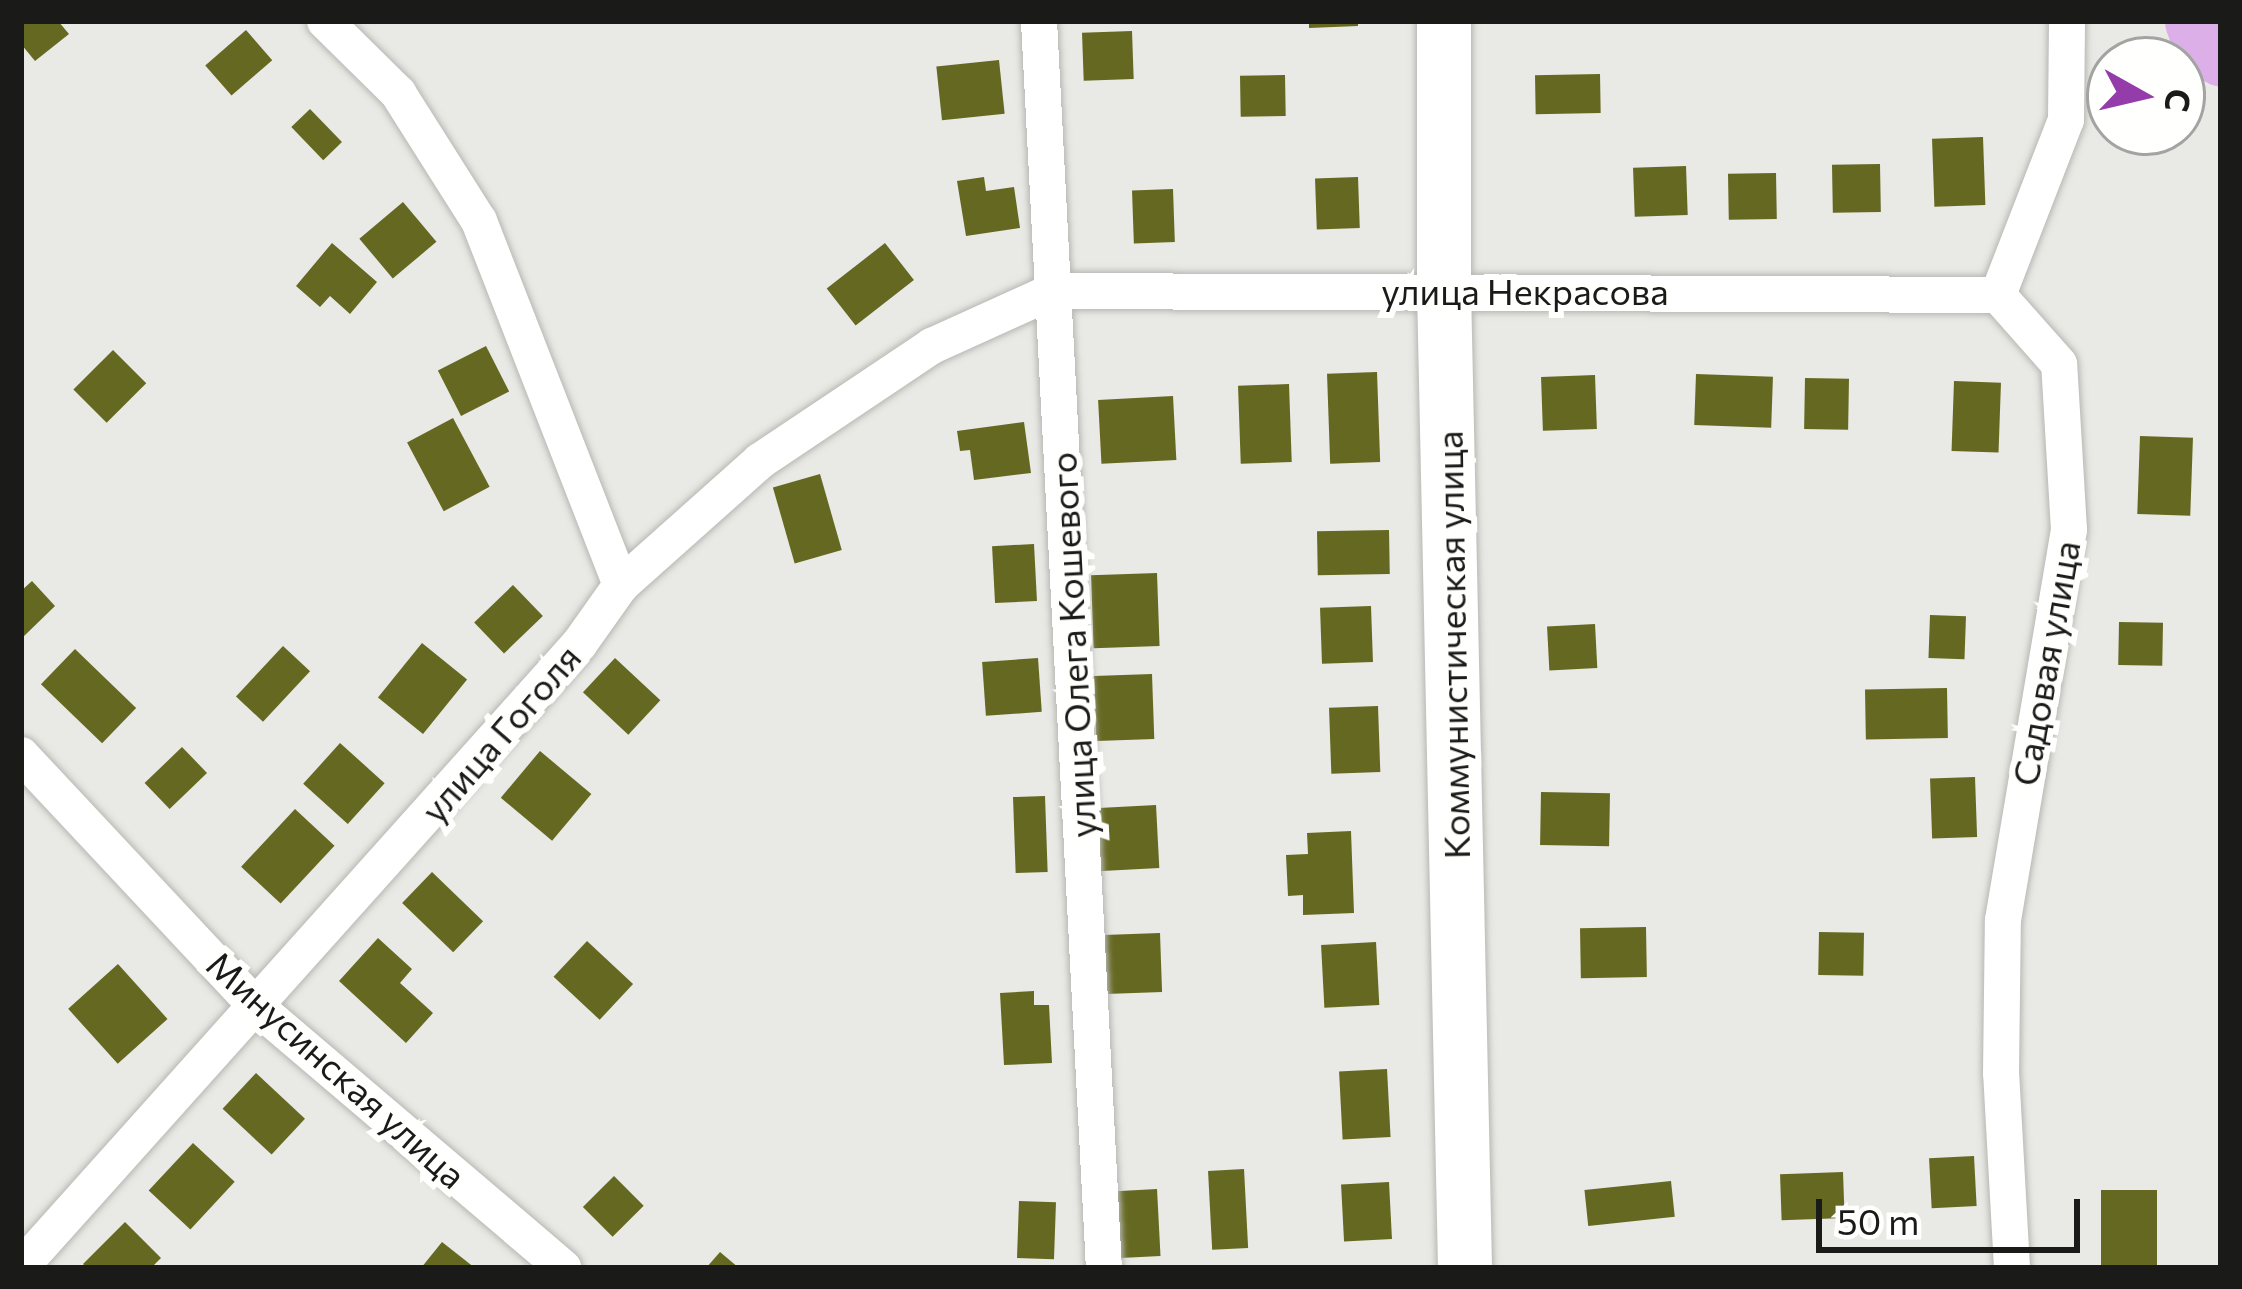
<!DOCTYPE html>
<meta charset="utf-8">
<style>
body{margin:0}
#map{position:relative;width:2242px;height:1289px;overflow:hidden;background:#e9e9e5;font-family:Commissioner,sans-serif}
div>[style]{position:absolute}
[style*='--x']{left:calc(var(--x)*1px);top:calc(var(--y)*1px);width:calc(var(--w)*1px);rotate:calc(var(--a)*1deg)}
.river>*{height:63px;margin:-31.5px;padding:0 31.5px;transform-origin:31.5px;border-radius:31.5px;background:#dcafe9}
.building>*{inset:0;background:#656820;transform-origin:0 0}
.roads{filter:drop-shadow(0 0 3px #b7b7b3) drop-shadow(0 0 3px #b7b7b3)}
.street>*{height:36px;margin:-18px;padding:0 18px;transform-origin:18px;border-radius:18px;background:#fff}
.secondary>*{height:54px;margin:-27px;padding:0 27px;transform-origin:27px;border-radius:27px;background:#fff}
span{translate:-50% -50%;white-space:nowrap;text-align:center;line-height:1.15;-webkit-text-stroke:12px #fffffe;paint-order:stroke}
.street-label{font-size:36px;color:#1a1a19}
.frame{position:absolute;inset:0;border:24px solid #1a1a19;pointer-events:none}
.north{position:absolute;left:2086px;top:36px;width:120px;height:120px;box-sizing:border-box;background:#fffffe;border:3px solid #a3a3a2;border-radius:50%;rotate:98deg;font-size:33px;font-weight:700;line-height:48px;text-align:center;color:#1a1a19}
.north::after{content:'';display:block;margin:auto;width:42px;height:54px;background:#943daa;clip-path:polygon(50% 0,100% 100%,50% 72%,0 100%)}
.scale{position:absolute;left:1816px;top:1199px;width:264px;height:54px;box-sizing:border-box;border:6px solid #1a1a19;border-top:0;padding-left:15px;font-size:36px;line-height:42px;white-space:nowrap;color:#1a1a19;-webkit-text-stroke:9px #fffffe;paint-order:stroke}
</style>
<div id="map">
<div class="river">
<div style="--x:2196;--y:21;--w:15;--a:70"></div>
<div style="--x:2201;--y:35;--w:28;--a:44"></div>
</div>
<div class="building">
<div style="clip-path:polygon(21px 21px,58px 21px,69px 34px,35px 61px,21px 44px)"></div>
<div style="clip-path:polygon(1309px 21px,1358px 21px,1358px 26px,1309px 28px)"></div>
<div style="left:246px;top:30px;width:40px;height:54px;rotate:49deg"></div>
<div style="left:1132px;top:31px;width:48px;height:50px;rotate:88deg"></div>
<div style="left:999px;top:60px;width:54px;height:63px;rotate:84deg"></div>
<div style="left:1600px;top:74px;width:39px;height:65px;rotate:89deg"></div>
<div style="left:1285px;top:75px;width:41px;height:45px;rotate:89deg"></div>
<div style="left:310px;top:109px;width:46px;height:26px;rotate:46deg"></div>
<div style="left:1983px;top:137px;width:68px;height:51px;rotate:88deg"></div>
<div style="left:1880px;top:164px;width:48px;height:48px;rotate:89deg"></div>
<div style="left:1686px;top:166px;width:49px;height:53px;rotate:88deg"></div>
<div style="left:1776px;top:173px;width:46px;height:48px;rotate:89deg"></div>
<div style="clip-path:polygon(984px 177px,986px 191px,1014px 187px,1020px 228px,966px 236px,957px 181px)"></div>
<div style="left:1358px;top:177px;width:51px;height:43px;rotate:88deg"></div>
<div style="left:1173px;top:189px;width:53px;height:41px;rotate:88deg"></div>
<div style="left:403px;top:202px;width:52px;height:57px;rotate:50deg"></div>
<div style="clip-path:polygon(332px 243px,377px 282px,350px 314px,330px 296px,320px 307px,296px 286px)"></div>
<div style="left:885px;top:243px;width:47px;height:74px;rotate:52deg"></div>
<div style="left:486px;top:346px;width:51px;height:54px;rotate:63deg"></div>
<div style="left:113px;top:350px;width:47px;height:56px;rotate:45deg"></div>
<div style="left:1377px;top:372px;width:90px;height:50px;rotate:88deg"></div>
<div style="left:1696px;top:374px;width:77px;height:51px;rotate:2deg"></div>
<div style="left:1595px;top:375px;width:54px;height:54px;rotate:88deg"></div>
<div style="left:1805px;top:378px;width:44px;height:51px;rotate:1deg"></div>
<div style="left:1954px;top:381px;width:47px;height:70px;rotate:2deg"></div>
<div style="left:1289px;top:384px;width:78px;height:51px;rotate:88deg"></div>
<div style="left:1173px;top:396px;width:64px;height:75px;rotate:87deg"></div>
<div style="left:453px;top:418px;width:78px;height:52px;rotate:62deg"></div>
<div style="clip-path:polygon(1024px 422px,1031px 473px,974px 480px,970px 450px,960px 451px,957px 431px)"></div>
<div style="left:2140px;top:436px;width:53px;height:78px;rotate:2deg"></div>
<div style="left:820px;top:474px;width:79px;height:49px;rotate:74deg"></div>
<div style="left:1389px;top:530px;width:44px;height:72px;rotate:89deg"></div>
<div style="left:1034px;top:544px;width:57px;height:42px;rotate:87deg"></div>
<div style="left:1157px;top:573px;width:73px;height:66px;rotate:88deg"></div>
<div style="clip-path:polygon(32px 581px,55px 606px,21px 639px,21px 591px)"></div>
<div style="left:513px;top:585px;width:43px;height:54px;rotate:46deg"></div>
<div style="left:1371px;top:606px;width:56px;height:51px;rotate:88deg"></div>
<div style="left:1930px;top:615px;width:36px;height:43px;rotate:2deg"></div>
<div style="left:2119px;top:622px;width:44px;height:43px;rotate:1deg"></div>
<div style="left:1595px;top:624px;width:44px;height:48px;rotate:87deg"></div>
<div style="left:422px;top:643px;width:58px;height:70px;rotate:39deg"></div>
<div style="left:283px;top:646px;width:37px;height:69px;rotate:43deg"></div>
<div style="left:75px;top:649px;width:85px;height:49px;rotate:44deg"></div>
<div style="left:615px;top:658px;width:62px;height:47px;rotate:43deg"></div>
<div style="left:1038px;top:658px;width:54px;height:56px;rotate:86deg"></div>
<div style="left:1152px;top:674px;width:65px;height:58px;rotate:88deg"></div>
<div style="left:1947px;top:688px;width:50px;height:82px;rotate:89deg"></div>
<div style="left:1378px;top:706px;width:66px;height:49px;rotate:88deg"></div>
<div style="left:340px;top:743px;width:60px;height:55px;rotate:42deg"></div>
<div style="left:182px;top:747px;width:36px;height:52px;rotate:46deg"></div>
<div style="left:540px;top:751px;width:67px;height:61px;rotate:40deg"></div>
<div style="left:1975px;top:777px;width:60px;height:45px;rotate:88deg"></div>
<div style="left:1541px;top:792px;width:69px;height:53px;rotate:1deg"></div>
<div style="left:1045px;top:796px;width:76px;height:32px;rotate:88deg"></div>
<div style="left:1156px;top:805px;width:63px;height:62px;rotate:87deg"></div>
<div style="left:295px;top:809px;width:54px;height:79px;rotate:43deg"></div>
<div style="clip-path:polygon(1351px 831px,1354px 913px,1303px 915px,1303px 895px,1288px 896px,1286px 855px,1308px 854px,1307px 833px)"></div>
<div style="left:432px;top:872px;width:71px;height:43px;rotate:44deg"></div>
<div style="left:1646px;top:927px;width:50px;height:66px;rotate:89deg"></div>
<div style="left:1819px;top:932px;width:45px;height:43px;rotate:1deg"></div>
<div style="left:1160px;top:933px;width:59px;height:63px;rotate:88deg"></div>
<div style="clip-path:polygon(378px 938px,412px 969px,400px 983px,433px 1013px,406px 1043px,339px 981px)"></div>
<div style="left:587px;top:941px;width:63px;height:49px;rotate:43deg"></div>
<div style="left:1376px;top:942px;width:63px;height:55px;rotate:87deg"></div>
<div style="left:118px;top:964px;width:74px;height:67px;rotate:48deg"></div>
<div style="clip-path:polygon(1034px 991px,1034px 1005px,1049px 1005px,1052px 1063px,1004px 1065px,1000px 993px)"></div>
<div style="left:1387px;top:1069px;width:68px;height:48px;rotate:87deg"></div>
<div style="left:256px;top:1073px;width:67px;height:49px;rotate:43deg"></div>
<div style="left:193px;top:1143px;width:57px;height:65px;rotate:43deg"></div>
<div style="left:1974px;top:1156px;width:50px;height:45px;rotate:87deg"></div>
<div style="left:1244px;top:1169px;width:79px;height:36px;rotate:87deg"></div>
<div style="left:1843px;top:1172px;width:46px;height:63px;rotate:88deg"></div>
<div style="left:614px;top:1176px;width:42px;height:44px;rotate:45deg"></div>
<div style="left:1671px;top:1181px;width:36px;height:87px;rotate:84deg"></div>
<div style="left:1389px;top:1182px;width:57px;height:48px;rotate:87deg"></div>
<div style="left:1157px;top:1189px;width:67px;height:55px;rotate:87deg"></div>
<div style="left:2101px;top:1190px;width:56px;height:78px"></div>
<div style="left:1019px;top:1201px;width:37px;height:57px;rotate:2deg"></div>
<div style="clip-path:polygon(125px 1222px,161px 1258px,151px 1268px,87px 1268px,83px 1264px)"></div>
<div style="clip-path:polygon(442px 1242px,475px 1268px,421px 1268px)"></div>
<div style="clip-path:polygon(720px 1252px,739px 1268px,706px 1268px)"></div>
</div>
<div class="roads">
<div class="street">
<div style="--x:325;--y:21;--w:103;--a:44.6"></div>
<div style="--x:398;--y:93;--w:151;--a:57.7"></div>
<div style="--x:479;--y:221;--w:391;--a:68.7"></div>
<div style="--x:1039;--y:21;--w:1249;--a:87.02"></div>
<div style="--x:21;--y:755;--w:347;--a:46.9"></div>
<div style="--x:258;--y:1008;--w:401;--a:40.4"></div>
<div style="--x:21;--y:1267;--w:838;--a:-48.14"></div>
<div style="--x:580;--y:643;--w:71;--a:-54.7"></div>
<div style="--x:621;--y:585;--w:186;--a:-41.7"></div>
<div style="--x:760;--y:461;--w:207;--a:-33.8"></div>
<div style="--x:932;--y:346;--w:133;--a:-24.4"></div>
<div style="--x:1053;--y:291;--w:945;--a:0.24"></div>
<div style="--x:2012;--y:1268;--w:194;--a:-93.2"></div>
<div style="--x:2001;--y:1074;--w:154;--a:-89.3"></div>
<div style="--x:2003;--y:920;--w:396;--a:-80.4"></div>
<div style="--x:2069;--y:530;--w:166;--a:-93.4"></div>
<div style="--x:2059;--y:364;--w:92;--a:-131.5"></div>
<div style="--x:1998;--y:295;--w:188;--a:-68.8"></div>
<div style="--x:2066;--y:120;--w:99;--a:-89.4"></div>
</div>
<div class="secondary">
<div style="--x:1444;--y:21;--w:268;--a:90"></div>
<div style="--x:1444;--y:289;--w:979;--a:88.77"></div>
</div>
</div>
<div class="street-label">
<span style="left:1525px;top:291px">улица Некрасова</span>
<span style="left:1072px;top:645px;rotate:-93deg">улица Олега Кошевого</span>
<span style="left:1452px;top:645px;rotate:-91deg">Коммунистическая улица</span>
<span style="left:2045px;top:663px;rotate:-80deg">Садовая улица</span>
<span style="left:500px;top:733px;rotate:-49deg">улица Гоголя</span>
<span style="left:337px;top:1069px;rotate:42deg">Минусинская улица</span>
</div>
<div class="frame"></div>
<div class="north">С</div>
<div class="scale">50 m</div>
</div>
